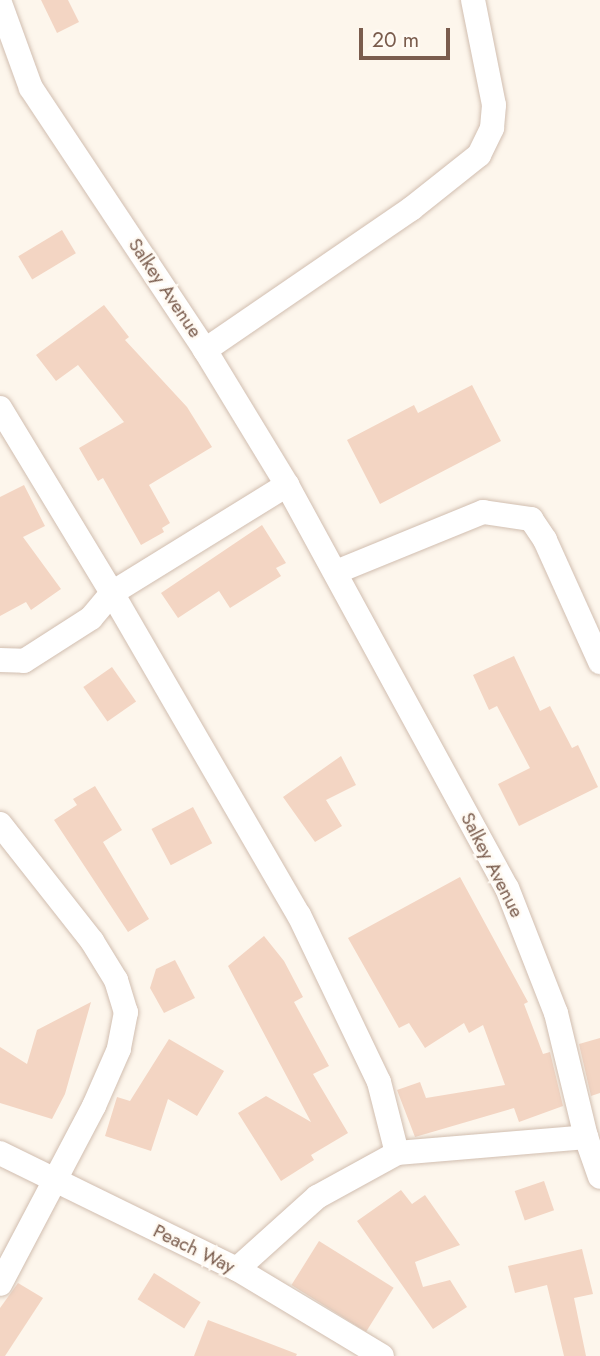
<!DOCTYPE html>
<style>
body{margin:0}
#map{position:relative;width:600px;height:1356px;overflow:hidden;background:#fdf6ec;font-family:Jost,sans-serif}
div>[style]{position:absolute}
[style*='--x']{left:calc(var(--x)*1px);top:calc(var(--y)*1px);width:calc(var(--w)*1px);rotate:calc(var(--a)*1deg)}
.building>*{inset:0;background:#f3d5c3;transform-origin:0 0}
.roads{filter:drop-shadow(0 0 2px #d1beb0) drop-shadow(0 0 2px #d1beb0)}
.minor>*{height:24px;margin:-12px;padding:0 12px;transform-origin:12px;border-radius:12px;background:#fff}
span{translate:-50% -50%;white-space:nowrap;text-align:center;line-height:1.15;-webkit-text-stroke:5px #fffaf3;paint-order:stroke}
.street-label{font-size:19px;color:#7a5c4d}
.scale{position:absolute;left:359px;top:28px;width:91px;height:32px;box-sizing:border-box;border:4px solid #7a5c4d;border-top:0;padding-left:9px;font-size:21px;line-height:24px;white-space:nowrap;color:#7a5c4d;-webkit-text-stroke:5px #fffaf3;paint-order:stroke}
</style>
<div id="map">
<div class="building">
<div style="clip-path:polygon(41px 0,68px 0,79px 22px,57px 33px)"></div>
<div style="left:62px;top:230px;width:27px;height:51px;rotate:59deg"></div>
<div style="clip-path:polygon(104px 305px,129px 337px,125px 340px,187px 407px,212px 447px,149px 485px,170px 523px,162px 528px,164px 532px,141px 545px,103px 478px,98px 481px,79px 448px,124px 422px,78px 365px,56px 381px,36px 355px)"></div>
<div style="clip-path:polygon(472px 385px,501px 441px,380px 504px,347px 440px,414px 405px,418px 413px)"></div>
<div style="clip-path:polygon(24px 485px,45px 526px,23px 537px,61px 589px,31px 610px,26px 602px,0 616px,0 497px)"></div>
<div style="clip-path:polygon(262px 525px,286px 563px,276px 568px,281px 576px,230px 608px,219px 591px,178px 618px,161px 593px)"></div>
<div style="clip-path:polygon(514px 656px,540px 711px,550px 706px,572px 748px,578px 745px,598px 787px,519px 826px,498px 784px,530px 768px,497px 706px,489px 710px,473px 675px)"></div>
<div style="left:112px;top:667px;width:42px;height:35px;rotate:55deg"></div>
<div style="clip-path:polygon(341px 756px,356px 785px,326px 800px,342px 826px,315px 842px,283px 797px)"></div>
<div style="clip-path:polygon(95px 786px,122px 830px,103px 842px,149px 919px,128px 932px,54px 820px,77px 805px,73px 799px)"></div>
<div style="left:193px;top:807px;width:41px;height:47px;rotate:62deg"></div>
<div style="clip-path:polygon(460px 877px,528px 1002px,524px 1004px,543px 1054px,550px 1052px,563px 1106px,519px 1122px,514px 1108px,415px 1137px,397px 1090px,420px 1082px,426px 1098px,505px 1085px,483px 1025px,469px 1033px,464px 1023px,425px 1048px,409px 1023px,399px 1028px,348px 938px)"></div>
<div style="clip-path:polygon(264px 936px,284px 961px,303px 997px,294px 1002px,329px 1066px,313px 1074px,348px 1133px,311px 1155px,314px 1160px,281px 1181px,238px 1113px,266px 1096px,311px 1122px,228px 966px)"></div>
<div style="clip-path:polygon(175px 960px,195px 998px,164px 1013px,150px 988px,156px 969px)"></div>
<div style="clip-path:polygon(91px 1002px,65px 1094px,52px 1119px,0 1103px,0 1047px,27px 1064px,37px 1030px)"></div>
<div style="clip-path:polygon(600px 1038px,600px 1093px,591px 1096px,579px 1044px)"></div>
<div style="clip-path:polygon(169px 1039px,224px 1071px,197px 1116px,168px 1099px,151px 1151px,105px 1136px,117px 1097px,130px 1101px)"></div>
<div style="left:544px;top:1181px;width:31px;height:31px;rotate:71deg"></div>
<div style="clip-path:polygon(401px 1190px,412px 1204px,425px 1195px,460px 1245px,415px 1262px,423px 1287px,450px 1280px,467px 1307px,433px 1329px,357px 1221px)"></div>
<div style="left:319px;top:1241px;width:88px;height:52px;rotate:32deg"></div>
<div style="clip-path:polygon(582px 1249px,593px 1294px,574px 1298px,586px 1356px,564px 1356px,547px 1285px,515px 1293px,508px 1266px)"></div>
<div style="left:154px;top:1273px;width:55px;height:31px;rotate:32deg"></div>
<div style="clip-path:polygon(18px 1283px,43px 1298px,5px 1356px,0 1356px,0 1308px)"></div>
<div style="clip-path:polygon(208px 1320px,297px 1354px,296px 1356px,194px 1356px)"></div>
</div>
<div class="roads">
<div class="minor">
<div style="--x:0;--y:3;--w:90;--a:70"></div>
<div style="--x:31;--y:88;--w:315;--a:56.4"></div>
<div style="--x:205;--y:350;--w:158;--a:58.7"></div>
<div style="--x:287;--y:485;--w:459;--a:61.4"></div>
<div style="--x:507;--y:888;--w:134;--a:68.6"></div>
<div style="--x:556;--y:1013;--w:128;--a:76.4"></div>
<div style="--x:586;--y:1137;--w:42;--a:70.7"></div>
<div style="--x:205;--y:350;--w:250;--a:-34.4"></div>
<div style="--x:411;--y:209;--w:87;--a:-38.5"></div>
<div style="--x:479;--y:155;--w:30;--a:-64"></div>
<div style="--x:492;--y:128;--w:23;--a:-85"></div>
<div style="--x:494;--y:105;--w:107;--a:-101.3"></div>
<div style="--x:0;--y:408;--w:216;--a:58.8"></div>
<div style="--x:112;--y:593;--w:206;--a:-31.7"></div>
<div style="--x:336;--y:572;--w:159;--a:-22.2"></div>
<div style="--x:483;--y:512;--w:49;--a:8.3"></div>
<div style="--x:531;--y:519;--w:25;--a:56"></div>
<div style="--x:545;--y:540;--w:134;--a:65.7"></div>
<div style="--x:0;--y:660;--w:24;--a:2"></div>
<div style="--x:24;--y:661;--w:80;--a:-32.7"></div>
<div style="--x:91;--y:618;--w:33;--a:-50"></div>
<div style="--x:112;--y:593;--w:372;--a:59.9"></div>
<div style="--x:299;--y:915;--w:185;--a:64.4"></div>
<div style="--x:379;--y:1082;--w:73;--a:75.8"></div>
<div style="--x:0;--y:824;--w:149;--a:51.8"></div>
<div style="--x:92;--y:941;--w:46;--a:58.4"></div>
<div style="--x:116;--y:980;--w:34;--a:73"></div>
<div style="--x:126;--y:1012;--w:38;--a:101"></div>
<div style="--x:119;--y:1049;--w:62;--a:113.7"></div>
<div style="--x:94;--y:1106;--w:201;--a:117.8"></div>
<div style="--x:0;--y:1153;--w:264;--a:26.1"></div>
<div style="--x:237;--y:1269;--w:169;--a:31"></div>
<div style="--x:237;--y:1269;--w:108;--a:-42"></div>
<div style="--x:317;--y:1197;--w:91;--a:-28.8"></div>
<div style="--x:397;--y:1153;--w:190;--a:-4.8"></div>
</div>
</div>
<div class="street-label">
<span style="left:165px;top:288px;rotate:56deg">Salkey Avenue</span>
<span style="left:492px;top:865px;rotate:63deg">Salkey Avenue</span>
<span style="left:194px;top:1249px;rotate:26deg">Peach Way</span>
</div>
<div class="scale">20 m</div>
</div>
